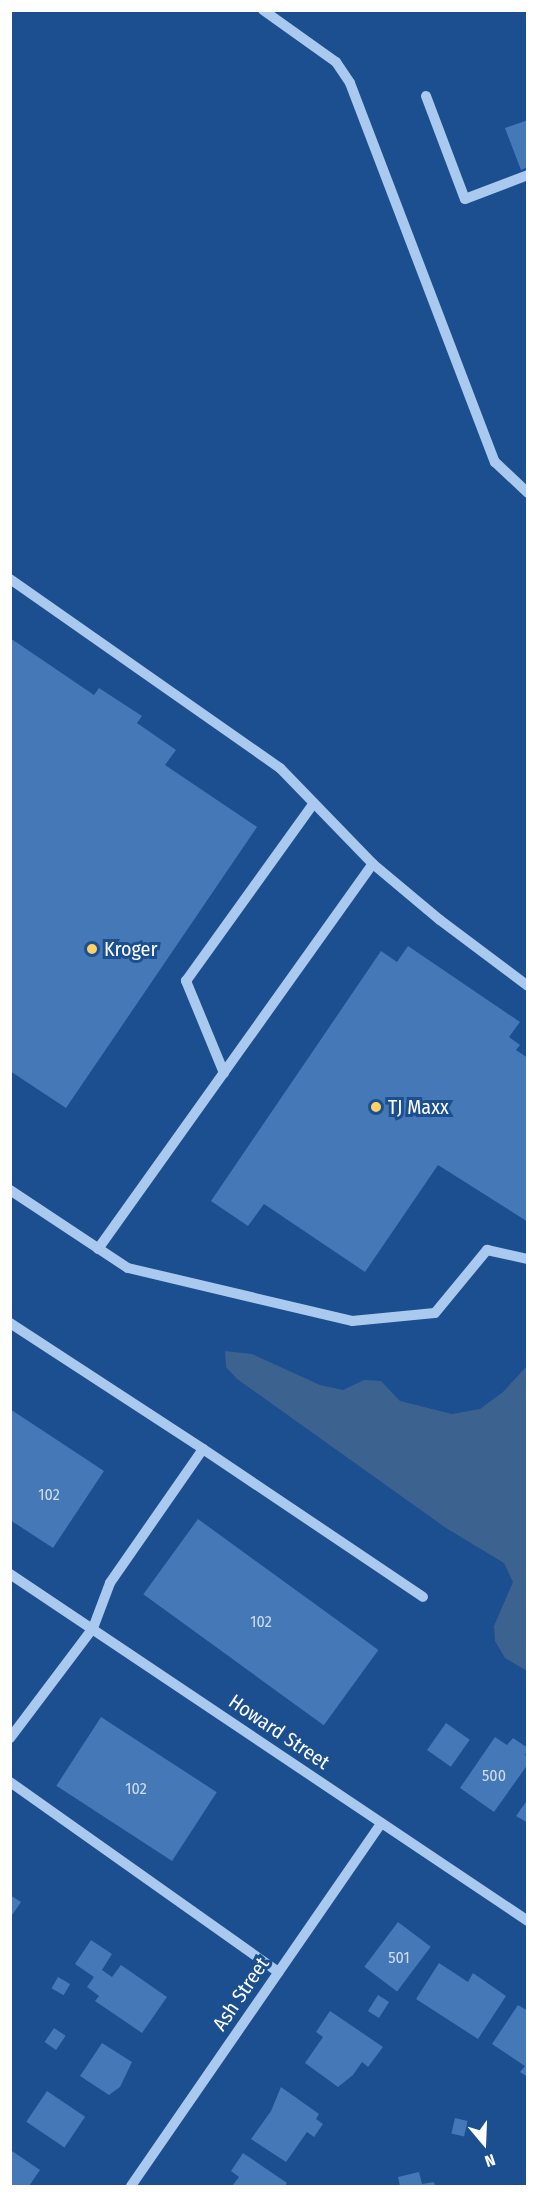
<!DOCTYPE html>
<style>
body{margin:0}
#map{position:relative;width:538px;height:2197px;overflow:hidden;background:#1b4f8f;font-family:"Fira Sans Condensed",sans-serif}
div>[style]{position:absolute}
[style*='--x']{left:calc(var(--x)*1px);top:calc(var(--y)*1px);width:calc(var(--w)*1px);rotate:calc(var(--a)*1deg)}
.water>*{inset:0;background:#3c6290}
.building>*{inset:0;background:#4478b7;transform-origin:0 0}
.minor>*{height:10px;margin:-5px;padding:0 5px;transform-origin:5px;border-radius:5px;background:#a9c9ee}
.dots>*{width:16px;height:16px;translate:-50% -50%;box-sizing:border-box;border:3px solid #1b4f8f;border-radius:50%}
span{translate:-50% -50%;white-space:nowrap;text-align:center;line-height:1.15;-webkit-text-stroke:6px #1b4f8f;paint-order:stroke}
.number-label{font-size:16px;color:#d0dded}
.number-label span{-webkit-text-stroke-width:0}
.poi-label{font-size:20px;color:#fff}
.left{translate:0 -50%;text-align:left}
.street-label{font-size:20px;color:#fff}
.frame{position:absolute;inset:0;border:12px solid #fff;pointer-events:none}
.north{position:absolute;left:454px;top:2113px;width:60px;height:60px;-webkit-text-stroke:4px #1b4f8f;paint-order:stroke;rotate:161deg;font-size:16px;font-weight:700;line-height:24px;text-align:center;color:#fff}
.north::after{content:'';display:block;margin:auto;width:21px;height:27px;background:#fff;clip-path:polygon(50% 0,100% 100%,50% 72%,0 100%)}
</style>
<div id="map">
<div class="water">
<div style="clip-path:polygon(225px 1351px,252px 1354px,320px 1385px,343px 1390px,364px 1380px,381px 1381px,400px 1401px,452px 1414px,480px 1409px,503px 1392px,527px 1366px,527px 1671px,505px 1658px,495px 1641px,494px 1626px,513px 1582px,504px 1563px,446px 1528px,237px 1379px,226px 1367px)"></div>
</div>
<div class="building">
<div style="clip-path:polygon(528px 120px,528px 167px,521px 170px,505px 128px)"></div>
<div style="clip-path:polygon(10px 638px,94px 695px,99px 688px,142px 716px,137px 723px,176px 750px,165px 765px,257px 827px,66px 1108px,10px 1071px)"></div>
<div style="clip-path:polygon(408px 946px,520px 1022px,509px 1037px,520px 1045px,516px 1050px,528px 1058px,528px 1222px,438px 1165px,365px 1272px,264px 1204px,248px 1226px,211px 1201px,381px 951px,397px 962px)"></div>
<div style="clip-path:polygon(10px 1409px,104px 1471px,53px 1548px,10px 1520px)"></div>
<div style="left:198px;top:1519px;width:223px;height:93px;rotate:36deg"></div>
<div style="left:101px;top:1717px;width:138px;height:82px;rotate:33deg"></div>
<div style="left:446px;top:1723px;width:29px;height:33px;rotate:35deg"></div>
<div style="clip-path:polygon(495px 1737px,507px 1745px,513px 1738px,528px 1748px,525px 1755px,528px 1757px,528px 1764px,494px 1812px,460px 1788px)"></div>
<div style="clip-path:polygon(528px 1799px,528px 1823px,516px 1816px)"></div>
<div style="clip-path:polygon(10px 1895px,21px 1902px,10px 1918px)"></div>
<div style="left:398px;top:1922px;width:41px;height:56px;rotate:37deg"></div>
<div style="clip-path:polygon(91px 1940px,112px 1954px,102px 1970px,112px 1977px,121px 1965px,167px 1997px,142px 2033px,95px 2001px,99px 1996px,87px 1987px,94px 1977px,75px 1964px)"></div>
<div style="clip-path:polygon(439px 1963px,468px 1982px,473px 1973px,506px 1996px,478px 2039px,416px 1999px)"></div>
<div style="left:58px;top:1977px;width:14px;height:13px;rotate:30deg"></div>
<div style="left:378px;top:1995px;width:13px;height:19px;rotate:32deg"></div>
<div style="clip-path:polygon(518px 2005px,528px 2011px,528px 2077px,520px 2072px,525px 2066px,492px 2044px)"></div>
<div style="clip-path:polygon(330px 2011px,383px 2047px,368px 2067px,362px 2062px,353px 2075px,338px 2087px,305px 2063px,323px 2037px,316px 2032px)"></div>
<div style="left:54px;top:2028px;width:14px;height:17px;rotate:34deg"></div>
<div style="clip-path:polygon(102px 2043px,132px 2062px,120px 2087px,109px 2095px,80px 2076px)"></div>
<div style="clip-path:polygon(281px 2087px,319px 2114px,316px 2119px,323px 2124px,314px 2137px,307px 2132px,286px 2162px,251px 2139px,271px 2111px)"></div>
<div style="left:47px;top:2091px;width:46px;height:37px;rotate:34deg"></div>
<div style="left:455px;top:2118px;width:13px;height:16px;rotate:13deg"></div>
<div style="clip-path:polygon(12px 2151px,40px 2170px,29px 2186px,10px 2186px)"></div>
<div style="clip-path:polygon(243px 2153px,287px 2183px,285px 2186px,232px 2186px,239px 2177px,231px 2171px)"></div>
<div style="clip-path:polygon(419px 2172px,422px 2184px,434px 2182px,435px 2186px,400px 2186px,398px 2177px)"></div>
</div>
<div class="minor">
<div style="--x:263;--y:10;--w:90;--a:35.5"></div>
<div style="--x:336;--y:62;--w:25;--a:56"></div>
<div style="--x:350;--y:83;--w:406;--a:69.1"></div>
<div style="--x:495;--y:462;--w:45;--a:43.2"></div>
<div style="--x:426;--y:96;--w:110;--a:69.3"></div>
<div style="--x:465;--y:199;--w:67;--a:-20.9"></div>
<div style="--x:10;--y:579;--w:330;--a:35"></div>
<div style="--x:280;--y:768;--w:134;--a:45.9"></div>
<div style="--x:373;--y:864;--w:87;--a:39.9"></div>
<div style="--x:440;--y:920;--w:110;--a:36.9"></div>
<div style="--x:224;--y:1073;--w:100;--a:-112.4"></div>
<div style="--x:186;--y:981;--w:219;--a:-54.3"></div>
<div style="--x:10;--y:1190;--w:141;--a:33.5"></div>
<div style="--x:128;--y:1268;--w:230;--a:13.3"></div>
<div style="--x:352;--y:1321;--w:83;--a:-5.5"></div>
<div style="--x:435;--y:1313;--w:82;--a:-50.5"></div>
<div style="--x:487;--y:1250;--w:42;--a:12.4"></div>
<div style="--x:98;--y:1249;--w:473;--a:-54.5"></div>
<div style="--x:10;--y:1323;--w:230;--a:33.1"></div>
<div style="--x:203;--y:1449;--w:163;--a:124.8"></div>
<div style="--x:110;--y:1583;--w:48;--a:110.7"></div>
<div style="--x:93;--y:1628;--w:138;--a:127"></div>
<div style="--x:203;--y:1449;--w:265;--a:33.9"></div>
<div style="--x:10;--y:1574;--w:623;--a:33.82"></div>
<div style="--x:10;--y:1782;--w:329;--a:35.3"></div>
<div style="--x:131;--y:2186;--w:441;--a:-55.4"></div>
</div>
<div class="dots">
<div style="left:92px;top:949px;background:#ffd166"></div>
<div style="left:376px;top:1107px;background:#ffd166"></div>
</div>
<div class="number-label">
<span style="left:49px;top:1495px">102</span>
<span style="left:261px;top:1622px">102</span>
<span style="left:494px;top:1776px">500</span>
<span style="left:136px;top:1789px">102</span>
<span style="left:399px;top:1958px">501</span>
</div>
<div class="poi-label">
<span class="left" style="left:104px;top:949px">Kroger</span>
<span class="left" style="left:388px;top:1107px">TJ Maxx</span>
</div>
<div class="street-label">
<span style="left:279px;top:1732px;rotate:34deg">Howard Street</span>
<span style="left:241px;top:1994px;rotate:-56deg">Ash Street</span>
</div>
<div class="frame"></div>
<div class="north">N</div>
</div>
